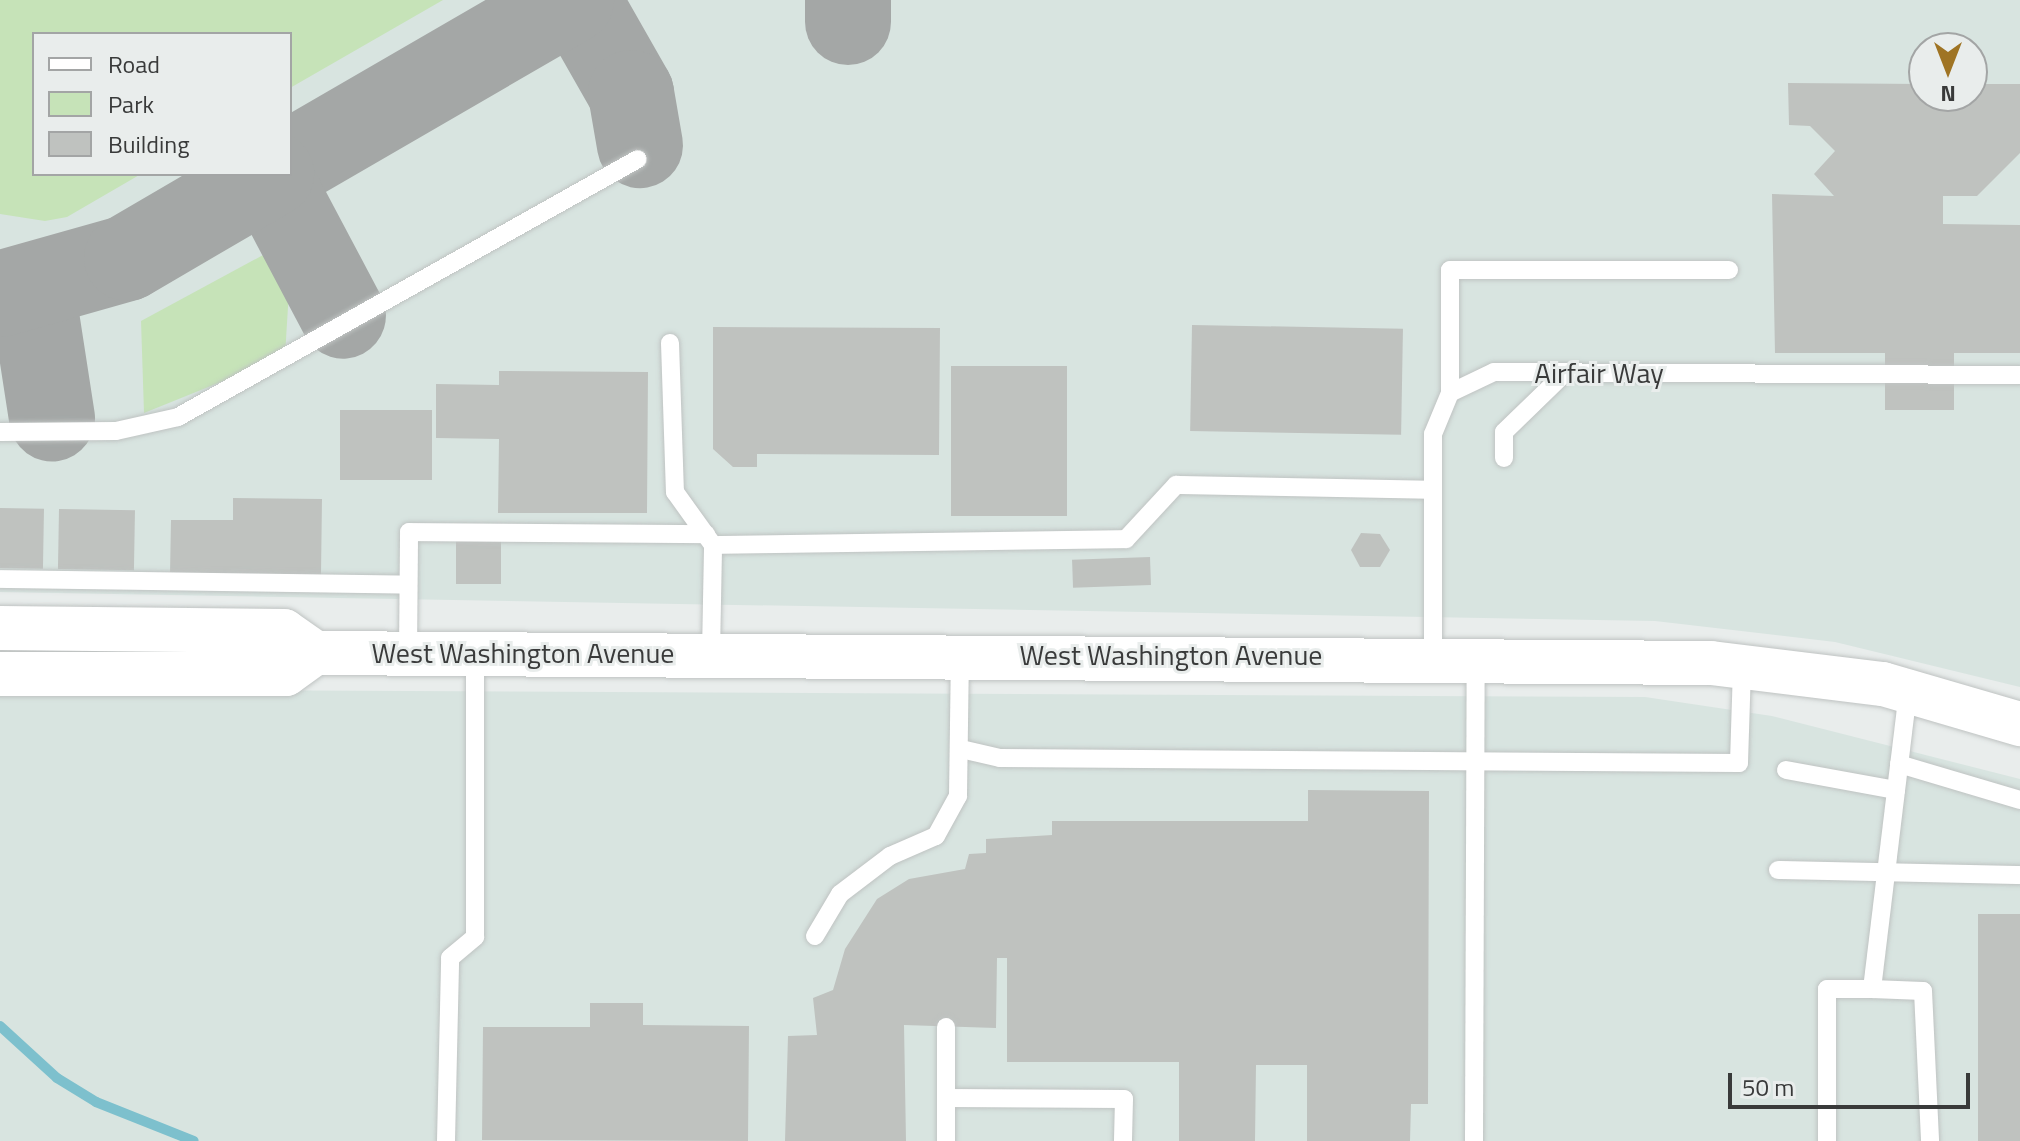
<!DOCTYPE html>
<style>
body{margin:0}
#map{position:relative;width:2020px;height:1141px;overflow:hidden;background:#e9edec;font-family:"Titillium Web",sans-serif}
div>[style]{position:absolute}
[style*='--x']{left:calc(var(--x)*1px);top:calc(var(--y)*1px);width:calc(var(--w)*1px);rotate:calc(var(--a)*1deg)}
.built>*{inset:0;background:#d8e4e0}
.green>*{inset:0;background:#c6e3b8}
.stream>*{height:10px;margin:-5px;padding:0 5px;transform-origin:5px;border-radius:5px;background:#7dc0cd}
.taxiway>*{height:86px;margin:-43px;padding:0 43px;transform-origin:43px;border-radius:43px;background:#a4a7a6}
.building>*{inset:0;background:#bfc2bf;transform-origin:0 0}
.roads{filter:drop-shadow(0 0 2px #bfc3c2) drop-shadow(0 0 2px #bfc3c2)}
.service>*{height:18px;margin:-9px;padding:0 9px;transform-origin:9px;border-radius:9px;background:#fff}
.primary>*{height:44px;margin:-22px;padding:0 22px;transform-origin:22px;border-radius:22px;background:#fff}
span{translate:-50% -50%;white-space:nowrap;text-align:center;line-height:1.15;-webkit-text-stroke:6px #e9edec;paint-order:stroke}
.street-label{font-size:28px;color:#393a3a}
.legend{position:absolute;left:32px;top:32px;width:260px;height:144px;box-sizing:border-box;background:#e9edec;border:2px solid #a3a5a5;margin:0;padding:10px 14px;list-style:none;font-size:24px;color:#393a3a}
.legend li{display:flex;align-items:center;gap:16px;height:40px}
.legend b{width:40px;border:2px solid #a3a5a5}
.north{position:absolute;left:1908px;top:32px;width:80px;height:80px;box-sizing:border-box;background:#e9edec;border:2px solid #a3a5a5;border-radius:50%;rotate:180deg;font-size:22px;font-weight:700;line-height:32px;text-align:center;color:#393a3a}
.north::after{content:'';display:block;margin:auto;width:28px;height:36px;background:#9f7424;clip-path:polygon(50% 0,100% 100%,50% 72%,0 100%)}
.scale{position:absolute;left:1728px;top:1073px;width:242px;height:36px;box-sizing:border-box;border:4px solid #393a3a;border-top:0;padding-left:10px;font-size:24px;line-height:28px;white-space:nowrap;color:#393a3a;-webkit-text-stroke:6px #e9edec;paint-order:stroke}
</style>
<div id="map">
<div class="built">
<div style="clip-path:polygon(evenodd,0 0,2020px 0,2020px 687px,1835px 642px,1655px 621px,0 592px,0 0,34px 34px,290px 34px,290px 174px,34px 174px,34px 34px,0 0,1924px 48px,1972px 48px,1972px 96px,1924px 96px,1924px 48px)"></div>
<div style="clip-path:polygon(0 689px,1645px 697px,1772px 716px,2020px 779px,2020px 1141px,0 1141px)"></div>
</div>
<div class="green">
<div style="clip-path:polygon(0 0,443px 0,290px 88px,290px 34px,34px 34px,34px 174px,141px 174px,67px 217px,45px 221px,0 214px)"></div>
<div style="clip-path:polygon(265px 254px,290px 274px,285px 356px,144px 413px,141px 321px)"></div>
</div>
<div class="stream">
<div style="--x:0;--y:1026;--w:77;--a:42.4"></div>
<div style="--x:57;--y:1078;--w:46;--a:31.6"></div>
<div style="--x:96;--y:1102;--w:105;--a:21.7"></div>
</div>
<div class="taxiway">
<div style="--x:578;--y:0;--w:107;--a:60.3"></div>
<div style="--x:631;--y:93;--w:53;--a:80.2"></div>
<div style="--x:848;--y:22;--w:22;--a:-90"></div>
<div style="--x:290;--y:163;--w:325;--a:-30.1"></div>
<div style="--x:269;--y:176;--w:158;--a:62.1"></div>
<div style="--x:32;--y:289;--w:131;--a:81.2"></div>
<div style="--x:0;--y:294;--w:132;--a:-15.8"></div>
<div style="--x:127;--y:258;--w:167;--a:-30.3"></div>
</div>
<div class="building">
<div style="clip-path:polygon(1788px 83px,1924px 84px,1924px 96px,1972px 96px,1972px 84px,2020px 84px,2020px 153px,1977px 196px,1943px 196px,1943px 224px,2020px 225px,2020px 353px,1954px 353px,1954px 410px,1885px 410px,1885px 353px,1775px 353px,1772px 194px,1834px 196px,1814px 174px,1835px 151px,1810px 126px,1789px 125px)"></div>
<div style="left:1192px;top:325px;width:211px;height:106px;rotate:1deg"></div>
<div style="clip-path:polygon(713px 327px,940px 328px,939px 455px,757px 454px,757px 467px,733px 467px,713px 449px)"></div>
<div style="left:951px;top:366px;width:116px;height:150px"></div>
<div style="clip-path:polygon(499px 371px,648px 372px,647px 513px,498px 513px,499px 439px,436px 438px,436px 384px,499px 385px)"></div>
<div style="left:432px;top:410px;width:70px;height:92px;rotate:90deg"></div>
<div style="clip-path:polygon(233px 498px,322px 499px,321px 575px,170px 574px,171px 520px,233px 520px)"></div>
<div style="left:0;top:508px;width:44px;height:60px;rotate:1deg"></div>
<div style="left:59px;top:509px;width:76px;height:60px;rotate:1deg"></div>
<div style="clip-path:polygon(1361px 533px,1380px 534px,1390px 550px,1380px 567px,1360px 567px,1351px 550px)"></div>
<div style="left:456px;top:540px;width:45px;height:44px"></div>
<div style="left:1150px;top:557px;width:28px;height:78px;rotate:88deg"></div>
<div style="clip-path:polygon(1308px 790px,1429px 791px,1428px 1104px,1411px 1104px,1410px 1141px,1307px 1141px,1307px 1065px,1256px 1065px,1255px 1141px,1179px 1141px,1179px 1062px,1007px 1062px,1007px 958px,997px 958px,996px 1028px,904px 1025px,906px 1141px,785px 1141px,788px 1036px,817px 1035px,813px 998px,833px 990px,845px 949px,877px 899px,909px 879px,965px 869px,969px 854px,986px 853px,986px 839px,1052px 835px,1052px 821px,1308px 821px)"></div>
<div style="left:1978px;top:914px;width:42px;height:227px"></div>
<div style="clip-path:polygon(590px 1003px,643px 1003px,643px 1025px,749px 1026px,748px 1141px,482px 1140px,483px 1027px,590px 1027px)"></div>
</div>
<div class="roads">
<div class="service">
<div style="--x:670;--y:343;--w:149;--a:88.1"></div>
<div style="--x:675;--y:492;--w:65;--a:54.4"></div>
<div style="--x:713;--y:545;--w:413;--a:-0.8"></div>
<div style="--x:1126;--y:539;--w:74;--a:-47.2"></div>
<div style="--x:1176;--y:485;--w:257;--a:1.1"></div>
<div style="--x:1450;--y:393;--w:123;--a:-90"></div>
<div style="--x:1450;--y:270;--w:279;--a:0"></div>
<div style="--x:0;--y:432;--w:116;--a:-0.5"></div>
<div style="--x:116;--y:431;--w:64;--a:-12.7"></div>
<div style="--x:178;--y:417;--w:527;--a:-29.29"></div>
<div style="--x:1504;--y:458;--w:26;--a:-90"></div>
<div style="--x:1504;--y:432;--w:86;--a:-44.1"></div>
<div style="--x:0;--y:579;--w:408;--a:0.8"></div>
<div style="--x:408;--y:653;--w:121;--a:-89.5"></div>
<div style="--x:409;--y:532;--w:297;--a:0.4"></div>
<div style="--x:711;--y:653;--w:108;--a:-88.9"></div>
<div style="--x:1433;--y:656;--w:222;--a:-90"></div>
<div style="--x:1433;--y:434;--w:44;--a:-67.5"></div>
<div style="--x:1450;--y:393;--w:49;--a:-25.5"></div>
<div style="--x:1494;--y:372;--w:526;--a:0.33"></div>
<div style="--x:961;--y:749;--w:40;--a:13"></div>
<div style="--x:1000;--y:758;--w:739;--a:0.39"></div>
<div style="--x:1739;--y:763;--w:96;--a:-88.2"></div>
<div style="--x:1899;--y:764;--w:126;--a:16.6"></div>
<div style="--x:1786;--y:770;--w:112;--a:10.3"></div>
<div style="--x:1778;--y:870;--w:242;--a:1.2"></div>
<div style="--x:815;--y:936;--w:49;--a:-59.2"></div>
<div style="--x:840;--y:894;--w:63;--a:-37.2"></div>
<div style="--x:890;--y:856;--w:50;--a:-23.5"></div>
<div style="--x:936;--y:836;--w:46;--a:-61.2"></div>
<div style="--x:958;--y:796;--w:139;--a:-89.2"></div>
<div style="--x:1872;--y:989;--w:299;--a:-83.1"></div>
<div style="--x:946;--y:1027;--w:114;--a:90"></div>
<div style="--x:946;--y:1098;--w:178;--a:0.3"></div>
<div style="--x:1124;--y:1099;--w:42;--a:91.4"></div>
<div style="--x:446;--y:1141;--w:183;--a:-88.7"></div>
<div style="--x:450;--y:958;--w:33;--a:-40"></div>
<div style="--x:475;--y:937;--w:284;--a:-90"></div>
<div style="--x:1474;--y:1141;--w:481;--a:-89.8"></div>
<div style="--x:1827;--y:1141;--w:152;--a:-90"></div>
<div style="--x:1827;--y:989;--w:45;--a:0"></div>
<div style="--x:1872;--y:989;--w:51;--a:2.2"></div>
<div style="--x:1923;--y:991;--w:150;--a:87.3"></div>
</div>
<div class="primary">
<div style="--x:0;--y:628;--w:284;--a:0.6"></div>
<div style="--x:284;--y:631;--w:38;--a:35"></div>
<div style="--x:0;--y:674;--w:286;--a:0"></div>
<div style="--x:286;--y:674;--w:36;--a:-36"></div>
<div style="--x:315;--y:653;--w:1396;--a:0.41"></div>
<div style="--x:1711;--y:663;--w:173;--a:7"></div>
<div style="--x:1883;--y:684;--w:143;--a:16.3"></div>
</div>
</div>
<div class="street-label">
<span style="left:1599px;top:373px">Airfair Way</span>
<span style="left:523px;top:653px">West Washington Avenue</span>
<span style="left:1171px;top:655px">West Washington Avenue</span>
</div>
<ul class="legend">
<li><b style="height:10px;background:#fff"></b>Road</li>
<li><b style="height:22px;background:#c6e3b8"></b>Park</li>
<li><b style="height:22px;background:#bfc2bf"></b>Building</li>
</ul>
<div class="north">N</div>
<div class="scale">50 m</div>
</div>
